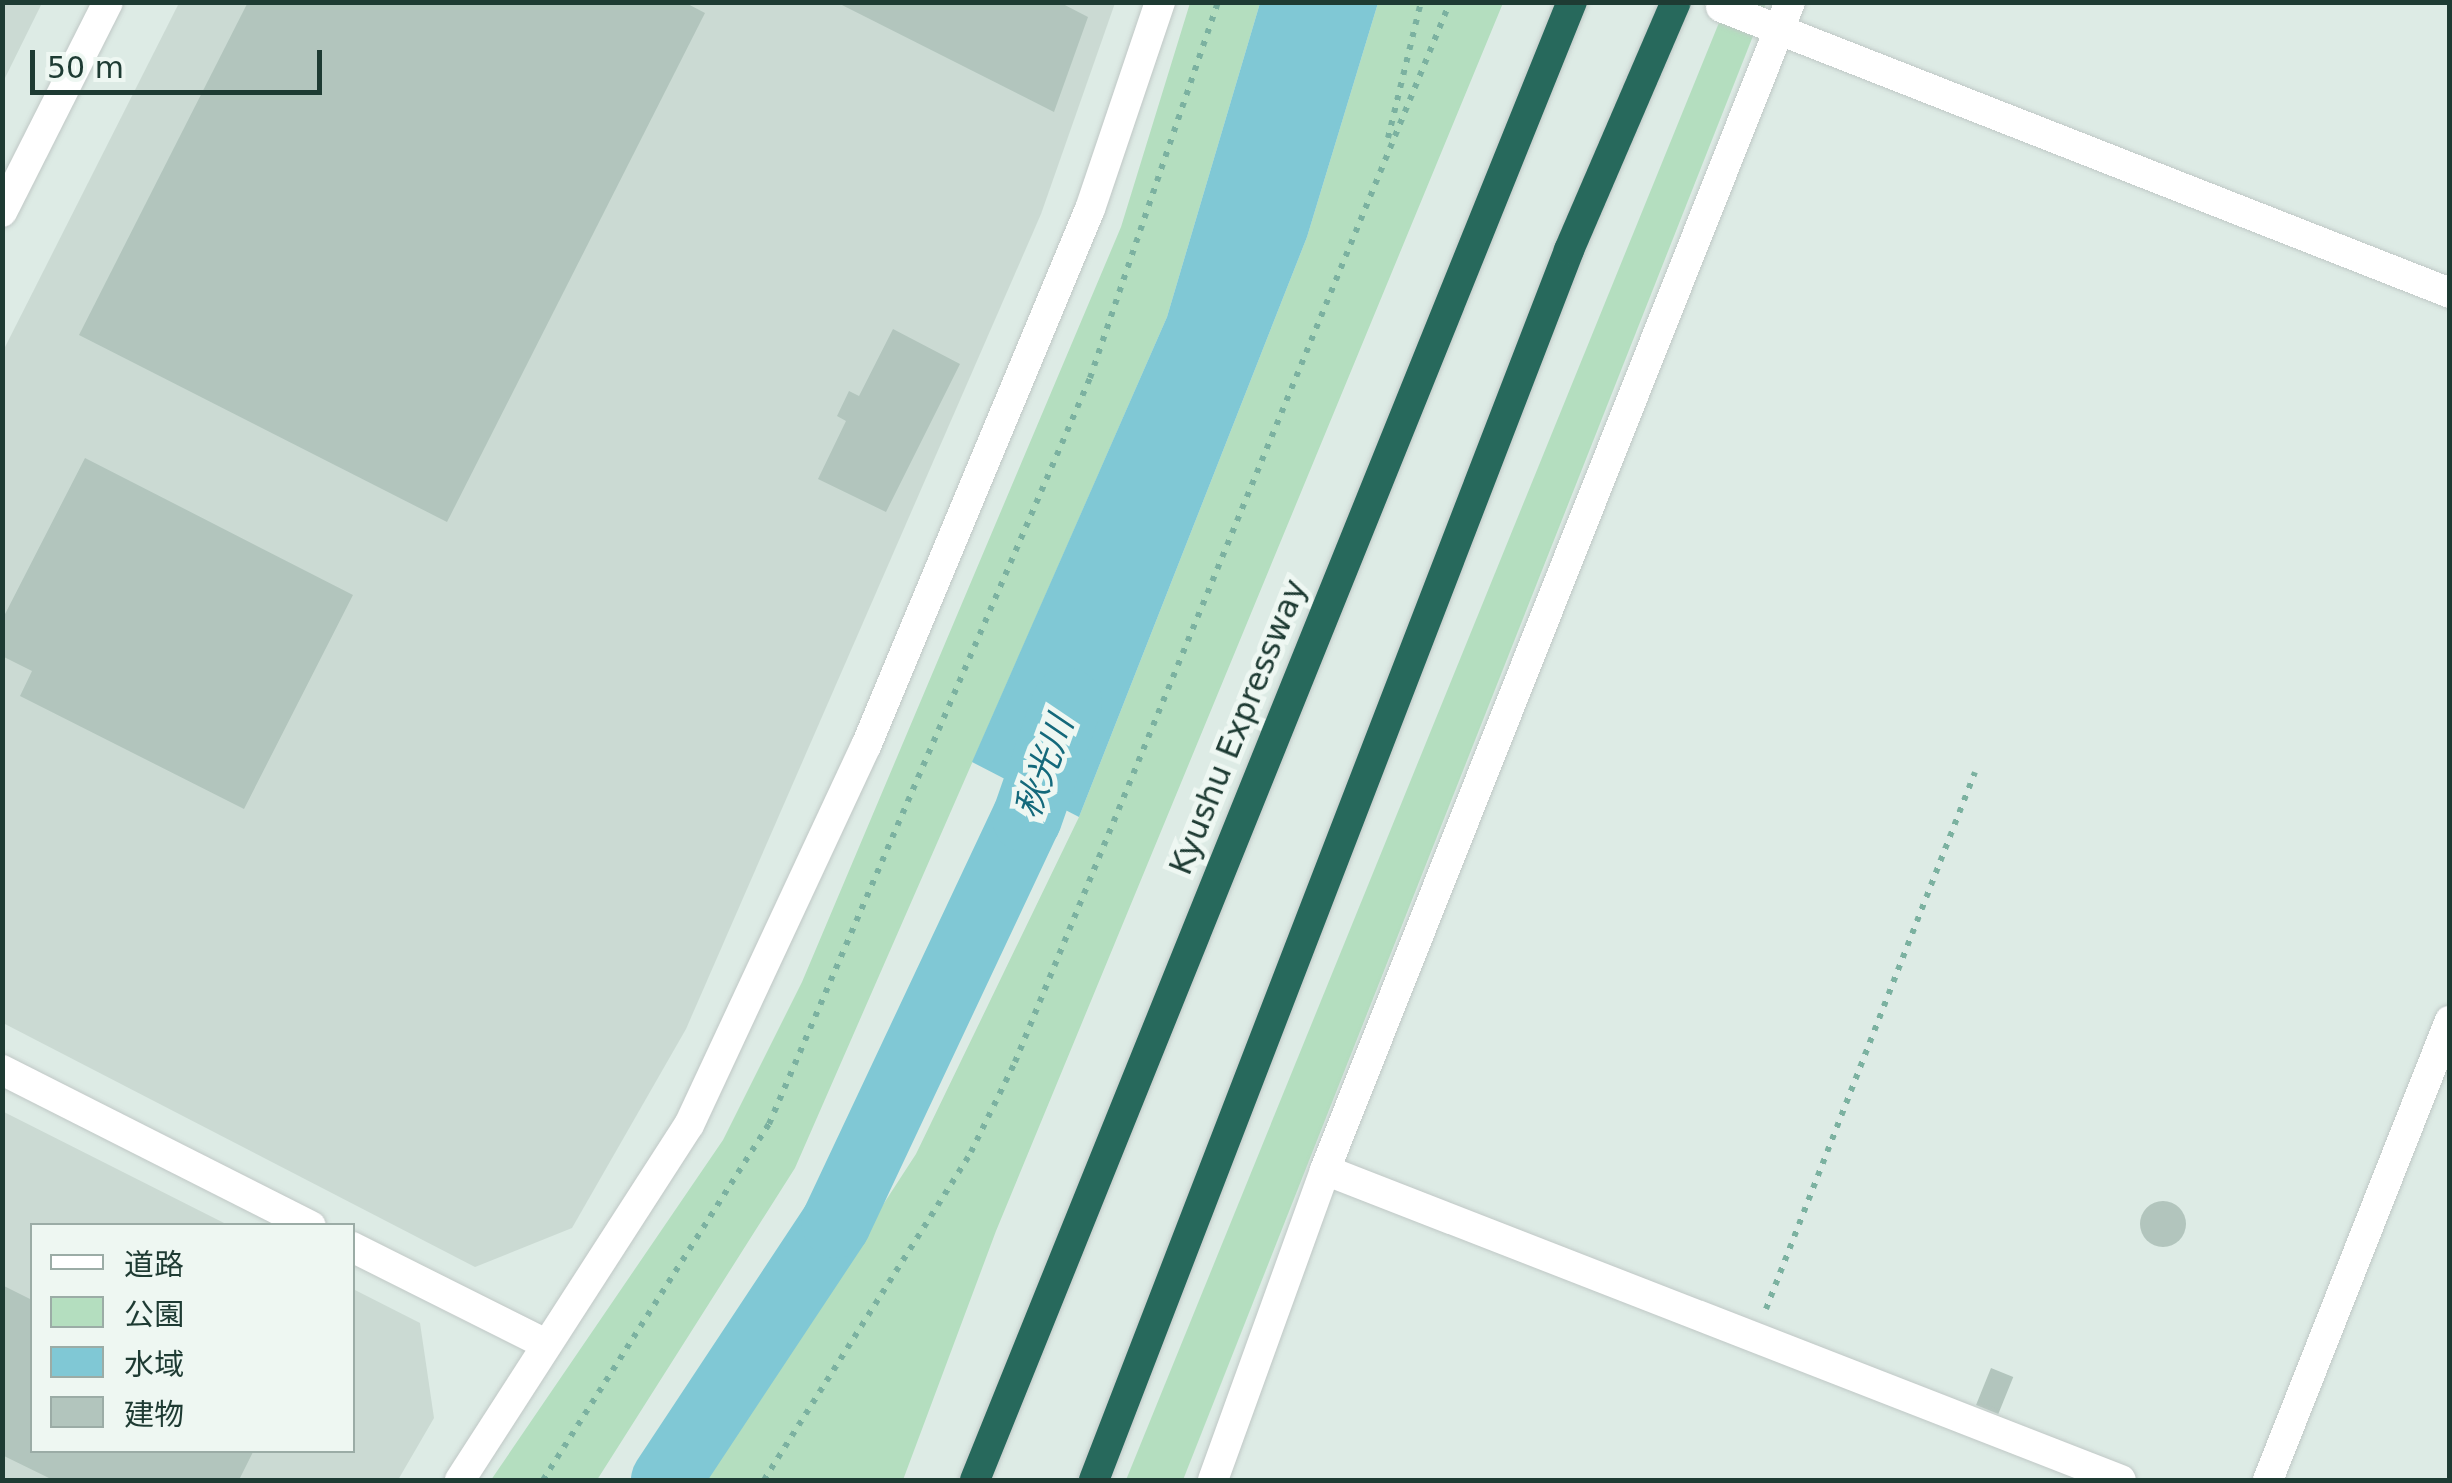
<!DOCTYPE html>
<meta charset="utf-8">
<style>
body{margin:0}
#map{position:relative;width:2452px;height:1483px;overflow:hidden;background:#ddebe5;font-family:"DejaVu Sans","Noto Sans JP",sans-serif}
div>[style]{position:absolute}
[style*='--x']{left:calc(var(--x)*1px);top:calc(var(--y)*1px);width:calc(var(--w)*1px);rotate:calc(var(--a)*1deg)}
.built>*{inset:0;background:#cbdad3}
.green>*{inset:0;background:#b4debf}
.water>*{inset:0;background:#80c8d5}
.river>*{height:70px;margin:-35px;padding:0 35px;transform-origin:35px;border-radius:35px;background:#80c8d5}
.building>*{inset:0;background:#b2c5bd;transform-origin:0 0}
.round{border-radius:50%}
.path>*{height:6px;margin-top:-3px;transform-origin:0;background:repeating-linear-gradient(90deg,#7bb1a0 0 5px,transparent 0 13px)}
.roads{filter:drop-shadow(0 0 2px #c0c8c6) drop-shadow(0 0 2px #c0c8c6)}
.minor>*{height:30px;margin:-15px;padding:0 15px;transform-origin:15px;border-radius:15px;background:#fff}
.tertiary>*{height:30px;margin:-15px;padding:0 15px;transform-origin:15px;border-radius:15px;background:#fff}
.motorway>*{height:30px;margin:-15px;padding:0 15px;transform-origin:15px;border-radius:15px;background:#27695c}
span{translate:-50% -50%;white-space:nowrap;text-align:center;line-height:1.15;-webkit-text-stroke:10px #eef7f2;paint-order:stroke}
.street-label{font-size:32px;color:#1e3b33}
.water-label{font-size:35px;color:#14697b;font-style:italic}
.frame{position:absolute;inset:0;border:5px solid #1e3b33;pointer-events:none}
.legend{position:absolute;left:30px;top:1223px;width:325px;height:230px;box-sizing:border-box;background:#eef7f2;border:2px solid #9baca6;margin:0;padding:12px 18px;list-style:none;font-size:30px;color:#1e3b33}
.legend li{display:flex;align-items:center;gap:20px;height:50px}
.legend b{width:50px;border:2px solid #9baca6}
.scale{position:absolute;left:30px;top:50px;width:292px;height:45px;box-sizing:border-box;border:5px solid #1e3b33;border-top:0;padding-left:12px;font-size:30px;line-height:35px;white-space:nowrap;color:#1e3b33;-webkit-text-stroke:8px #eef7f2;paint-order:stroke}
</style>
<div id="map">
<div class="built">
<div style="clip-path:polygon(3px 2px,42px 3px,3px 82px,2px 3px)"></div>
<div style="clip-path:polygon(179px 3px,1115px 3px,1041px 214px,686px 1029px,572px 1228px,475px 1267px,3px 1023px,2px 353px)"></div>
<div style="clip-path:polygon(2px 1111px,228px 1225px,32px 1226px,32px 1450px,352px 1450px,353px 1289px,420px 1323px,434px 1418px,398px 1480px,3px 1480px)"></div>
</div>
<div class="green">
<div style="clip-path:polygon(1190px 3px,1260px 3px,1167px 317px,795px 1168px,597px 1480px,491px 1480px,723px 1140px,802px 982px,1121px 227px)"></div>
<div style="clip-path:polygon(1378px 3px,1503px 3px,996px 1231px,903px 1480px,704px 1480px,916px 1154px,1079px 817px,1307px 237px)"></div>
<div style="clip-path:polygon(1727px 3px,1766px 3px,1183px 1480px,1126px 1480px)"></div>
</div>
<div class="water">
<div style="clip-path:polygon(1260px 3px,1378px 3px,1307px 237px,1079px 817px,972px 762px,1167px 317px)"></div>
</div>
<div class="river">
<div style="--x:666;--y:1480;--w:308;--a:-56.5"></div>
<div style="--x:836;--y:1223;--w:448;--a:-64.8"></div>
<div style="--x:1027;--y:818;--w:122;--a:-70.8"></div>
</div>
<div class="building">
<div style="clip-path:polygon(248px 2px,684px 2px,705px 13px,447px 522px,79px 335px)"></div>
<div style="clip-path:polygon(836px 2px,1059px 2px,1088px 17px,1054px 112px)"></div>
<div style="clip-path:polygon(893px 329px,960px 364px,886px 512px,818px 479px,846px 421px,837px 416px,849px 391px,859px 396px)"></div>
<div style="clip-path:polygon(85px 458px,353px 595px,244px 809px,20px 696px,32px 671px,2px 656px,2px 620px)"></div>
<div class="round" style="left:2140px;top:1201px;width:46px;height:46px"></div>
<div style="clip-path:polygon(2px 1285px,32px 1300px,32px 1450px,254px 1450px,239px 1480px,53px 1480px,2px 1455px)"></div>
<div style="left:1991px;top:1368px;width:24px;height:40px;rotate:22deg"></div>
</div>
<div class="path">
<div style="--x:1388;--y:138;--w:140;--a:-76.4"></div>
<div style="--x:1766;--y:1309;--w:576;--a:-68.73"></div>
<div style="--x:543;--y:1480;--w:422;--a:-57.6"></div>
<div style="--x:769;--y:1124;--w:812;--a:-66.72"></div>
<div style="--x:1090;--y:378;--w:397;--a:-71.2"></div>
<div style="--x:764;--y:1480;--w:388;--a:-57.7"></div>
<div style="--x:971;--y:1152;--w:100;--a:-63.9"></div>
<div style="--x:1015;--y:1062;--w:1146;--a:-67.69"></div>
</div>
<div class="roads">
<div class="minor">
<div style="--x:1721;--y:7;--w:783;--a:21.42"></div>
<div style="--x:1325;--y:1170;--w:854;--a:21.28"></div>
<div style="--x:1213;--y:1480;--w:330;--a:-70.1"></div>
<div style="--x:1325;--y:1170;--w:1257;--a:-68.29"></div>
<div style="--x:2268;--y:1480;--w:494;--a:-68.4"></div>
</div>
<div class="tertiary">
<div style="--x:2;--y:212;--w:235;--a:-63.2"></div>
<div style="--x:2;--y:1070;--w:346;--a:26.8"></div>
<div style="--x:352;--y:1247;--w:215;--a:26.6"></div>
<div style="--x:460;--y:1480;--w:422;--a:-57.2"></div>
<div style="--x:689;--y:1125;--w:418;--a:-65"></div>
<div style="--x:866;--y:746;--w:582;--a:-67.36"></div>
<div style="--x:1090;--y:209;--w:219;--a:-71.3"></div>
</div>
<div class="motorway">
<div style="--x:975;--y:1480;--w:1594;--a:-68.01"></div>
<div style="--x:1094;--y:1480;--w:1319;--a:-68.88"></div>
<div style="--x:1569;--y:250;--w:270;--a:-66.7"></div>
</div>
</div>
<div class="street-label">
<span style="left:1238px;top:727px;rotate:-68deg">Kyushu Expressway</span>
</div>
<div class="water-label">
<span style="left:1044px;top:767px;rotate:-70deg">秋光川</span>
</div>
<div class="frame"></div>
<ul class="legend">
<li><b style="height:12px;background:#fff"></b>道路</li>
<li><b style="height:28px;background:#b4debf"></b>公園</li>
<li><b style="height:28px;background:#80c8d5"></b>水域</li>
<li><b style="height:28px;background:#b2c5bd"></b>建物</li>
</ul>
<div class="scale">50 m</div>
</div>
